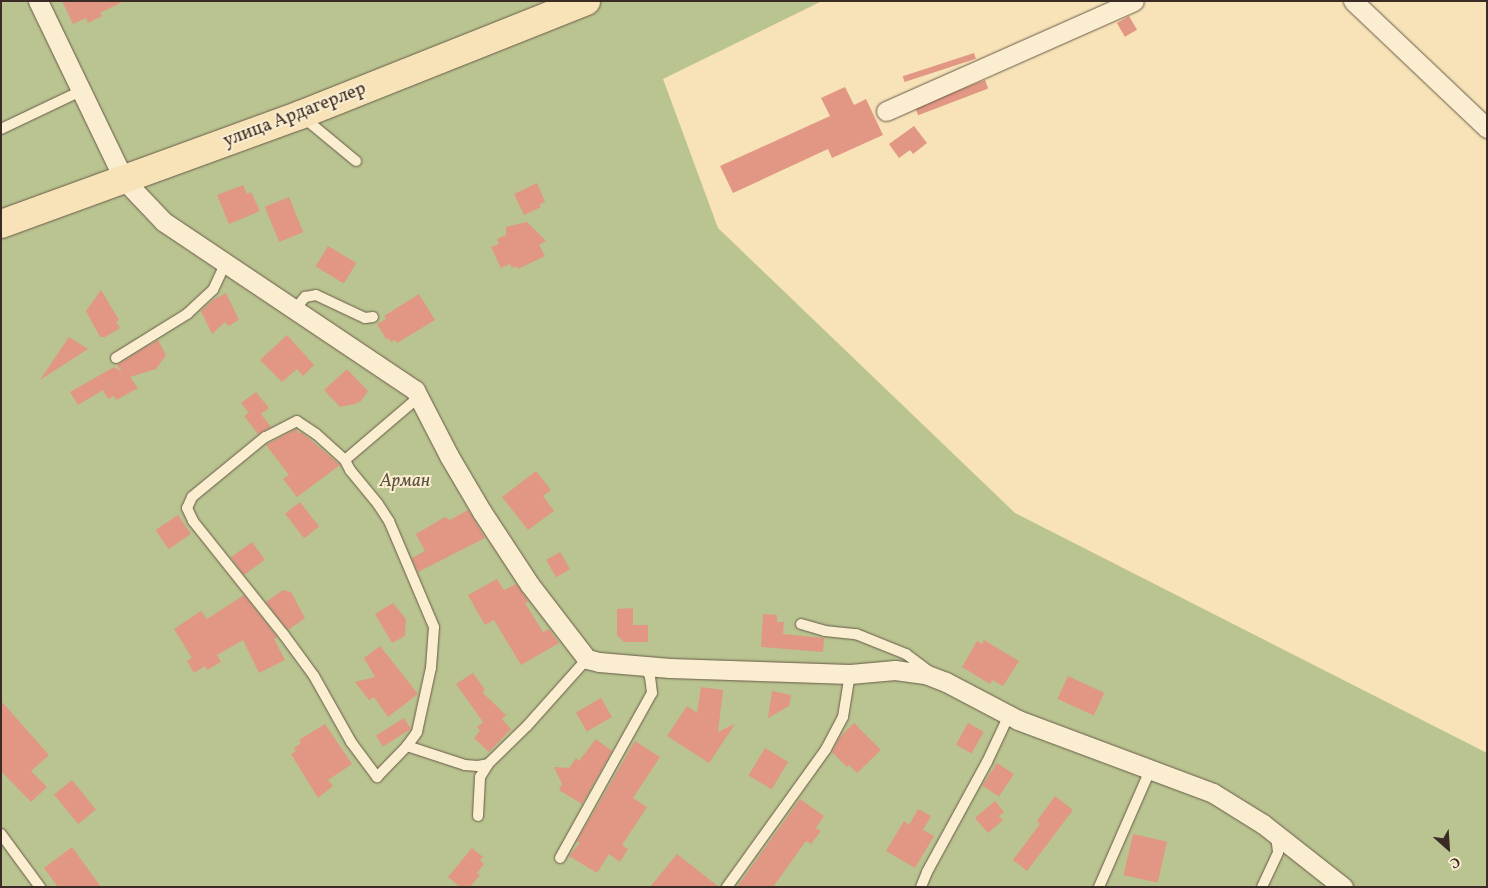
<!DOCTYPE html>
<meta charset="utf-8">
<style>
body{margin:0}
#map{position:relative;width:1488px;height:888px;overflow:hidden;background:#f7e3b7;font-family:Vollkorn,serif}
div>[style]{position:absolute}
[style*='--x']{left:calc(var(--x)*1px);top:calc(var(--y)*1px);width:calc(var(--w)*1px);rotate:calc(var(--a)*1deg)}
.green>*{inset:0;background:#b9c490}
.building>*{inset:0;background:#e19783;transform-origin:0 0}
.roads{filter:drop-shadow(0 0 1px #695a49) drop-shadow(0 0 1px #695a49)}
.lane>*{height:10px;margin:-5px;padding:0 5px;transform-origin:5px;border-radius:5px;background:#faedd0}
.street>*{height:19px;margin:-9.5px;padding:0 9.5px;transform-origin:9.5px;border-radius:9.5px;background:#faedd0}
.primary>*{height:28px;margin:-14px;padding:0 14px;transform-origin:14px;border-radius:14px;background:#f7e3b7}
span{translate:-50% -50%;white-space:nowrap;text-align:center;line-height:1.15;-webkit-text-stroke:4px #faedd0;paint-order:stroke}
.street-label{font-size:18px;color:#3a2c24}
.park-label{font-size:18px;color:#5a523f;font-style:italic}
.frame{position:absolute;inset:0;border:2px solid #3a2c24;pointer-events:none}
.north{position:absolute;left:1423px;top:823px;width:50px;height:50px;-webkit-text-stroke:4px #faedd0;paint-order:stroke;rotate:154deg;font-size:14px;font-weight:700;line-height:20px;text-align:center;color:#3a2c24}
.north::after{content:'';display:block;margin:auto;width:18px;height:22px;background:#3a2c24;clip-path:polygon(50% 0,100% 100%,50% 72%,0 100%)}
</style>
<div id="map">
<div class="green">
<div style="clip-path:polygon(1px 1px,822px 1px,663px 79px,718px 228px,1015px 513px,1487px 753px,1487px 887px,1px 887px)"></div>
</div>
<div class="building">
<div style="clip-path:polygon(62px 1px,124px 1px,100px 13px,102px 16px,88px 23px,86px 18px,73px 24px)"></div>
<div style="left:1129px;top:16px;width:16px;height:14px;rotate:60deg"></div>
<div style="left:974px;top:53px;width:6px;height:75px;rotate:72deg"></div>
<div style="left:985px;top:80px;width:9px;height:75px;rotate:69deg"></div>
<div style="clip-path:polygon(845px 87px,854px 105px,866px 99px,883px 135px,832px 158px,828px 149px,733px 193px,720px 166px,830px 116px,821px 98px)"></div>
<div style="clip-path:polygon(914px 126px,927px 143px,913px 154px,910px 150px,899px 158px,889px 144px)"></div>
<div style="clip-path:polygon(537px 183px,545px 202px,539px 205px,541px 207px,524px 215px,514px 194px)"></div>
<div style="clip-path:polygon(243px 185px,247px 194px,251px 192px,260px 211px,229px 224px,217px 195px)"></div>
<div style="left:289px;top:197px;width:38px;height:26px;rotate:68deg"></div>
<div style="clip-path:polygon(527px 222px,546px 241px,539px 245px,545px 256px,518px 269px,516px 266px,512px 268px,510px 264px,501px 268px,491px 247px,499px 244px,497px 239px,506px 235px,506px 227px)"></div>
<div style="left:328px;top:246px;width:33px;height:24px;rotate:31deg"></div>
<div style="clip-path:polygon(101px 290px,119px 320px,116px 322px,120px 328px,105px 337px,100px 337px,86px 311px)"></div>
<div style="clip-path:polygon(226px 293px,239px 320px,228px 326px,225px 322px,212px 334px,201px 311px,213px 300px)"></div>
<div style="clip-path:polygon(419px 294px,435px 320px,397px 343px,395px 340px,391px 342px,388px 338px,386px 339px,377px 324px,386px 319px,384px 316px)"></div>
<div style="clip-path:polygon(287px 335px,314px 365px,303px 376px,297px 369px,282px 382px,260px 360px)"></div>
<div style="clip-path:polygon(69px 337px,88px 349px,40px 380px)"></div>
<div style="clip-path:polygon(158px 340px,166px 355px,156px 369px,130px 377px,138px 388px,116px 400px,114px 396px,108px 399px,103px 390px,78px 405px,70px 392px,114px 367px,122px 372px,117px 365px)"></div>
<div style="clip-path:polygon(347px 369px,368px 391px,361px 401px,355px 404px,340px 407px,324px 390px)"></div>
<div style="clip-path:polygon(256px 392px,269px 408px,261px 414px,271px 427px,258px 434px,244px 416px,249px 413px,241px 403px)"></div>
<div style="clip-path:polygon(296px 429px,299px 434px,301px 432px,306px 436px,340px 465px,297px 497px,283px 479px,289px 475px,266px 445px)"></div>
<div style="clip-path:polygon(536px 471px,551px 490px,543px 496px,554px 511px,528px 530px,502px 497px)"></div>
<div style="left:300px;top:502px;width:31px;height:19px;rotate:52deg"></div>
<div style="clip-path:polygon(468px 510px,485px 538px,418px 572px,412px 558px,425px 551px,416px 534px,445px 517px,450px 520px)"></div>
<div style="left:178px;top:515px;width:23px;height:27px;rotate:56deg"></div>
<div style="left:252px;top:542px;width:22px;height:26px;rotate:54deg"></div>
<div style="left:560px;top:552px;width:20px;height:16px;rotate:60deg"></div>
<div style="clip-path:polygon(497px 579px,504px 590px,516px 584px,528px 601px,525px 603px,543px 632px,549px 629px,559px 643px,521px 665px,494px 620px,485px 625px,468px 595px)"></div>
<div style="clip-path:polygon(283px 590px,291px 592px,305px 618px,288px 630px,266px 602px)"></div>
<div style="clip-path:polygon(244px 595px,277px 637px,274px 639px,285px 660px,259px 673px,243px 640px,217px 655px,221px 662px,207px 670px,205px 666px,194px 673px,187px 661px,192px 658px,174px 629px,201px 611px,207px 619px)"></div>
<div style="clip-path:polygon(393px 603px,406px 619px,405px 636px,392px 643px,375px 614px)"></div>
<div style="clip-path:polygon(633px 608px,633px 625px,648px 625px,648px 642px,624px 642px,617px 635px,617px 609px)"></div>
<div style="clip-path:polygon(763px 614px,777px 615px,777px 622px,784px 622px,783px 634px,824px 638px,823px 652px,761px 647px)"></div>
<div style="clip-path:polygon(984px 640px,1019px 661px,1003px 686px,992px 680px,990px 684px,962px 667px,977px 641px,982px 644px)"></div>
<div style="clip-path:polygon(380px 646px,418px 694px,388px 717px,374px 697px,369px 700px,355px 682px,375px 677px,364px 658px)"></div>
<div style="clip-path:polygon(473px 673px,485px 690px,482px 692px,506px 715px,502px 719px,511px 729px,489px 752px,474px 738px,480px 731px,477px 727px,483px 722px,456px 684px)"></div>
<div style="left:1068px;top:676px;width:40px;height:25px;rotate:25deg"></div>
<div style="clip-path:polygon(701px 687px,723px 690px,718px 732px,735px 724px,709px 763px,667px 736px,687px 706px,697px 713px)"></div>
<div style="clip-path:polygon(772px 691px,791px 695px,789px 706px,768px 718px)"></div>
<div style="left:601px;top:698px;width:22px;height:29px;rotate:60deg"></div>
<div style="clip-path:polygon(1px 701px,49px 755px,31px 771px,47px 787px,31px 802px,1px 771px)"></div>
<div style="left:404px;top:718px;width:13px;height:33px;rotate:58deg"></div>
<div style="clip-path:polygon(854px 723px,881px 750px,857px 773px,849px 765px,847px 767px,832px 752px,840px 737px)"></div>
<div style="left:968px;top:723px;width:18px;height:25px;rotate:29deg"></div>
<div style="clip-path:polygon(325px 724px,352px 764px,328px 780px,333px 786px,318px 798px,291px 754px,296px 751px,294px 748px,301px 743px,299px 740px)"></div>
<div style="clip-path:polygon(596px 739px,612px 751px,582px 804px,559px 790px,562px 784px,554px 767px,569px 768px,576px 758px,579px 761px)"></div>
<div style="clip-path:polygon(635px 741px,660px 757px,633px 798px,647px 807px,622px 845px,628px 849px,620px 862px,609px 854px,597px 873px,569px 856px,580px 843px,577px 841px)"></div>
<div style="left:765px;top:748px;width:27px;height:32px;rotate:31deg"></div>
<div style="left:997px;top:763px;width:20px;height:27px;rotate:33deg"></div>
<div style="left:72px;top:780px;width:38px;height:23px;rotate:51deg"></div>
<div style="clip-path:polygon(1055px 796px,1073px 810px,1027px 871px,1013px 860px,1040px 824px,1037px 821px)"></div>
<div style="clip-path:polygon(800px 799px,824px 816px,816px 828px,821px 831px,811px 844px,806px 841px,773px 887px,737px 887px)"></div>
<div style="clip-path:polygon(995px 801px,1004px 812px,999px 816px,1003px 820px,988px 833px,975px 818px)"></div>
<div style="clip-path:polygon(918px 809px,931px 816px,923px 830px,934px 836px,915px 868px,886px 851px,904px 821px,909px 825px)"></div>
<div style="left:1133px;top:834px;width:35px;height:42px;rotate:13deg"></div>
<div style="clip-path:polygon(72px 847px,101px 887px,58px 887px,44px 868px)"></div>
<div style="clip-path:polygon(472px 848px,483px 857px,480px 860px,484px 864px,477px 873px,480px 875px,470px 887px,460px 887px,448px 877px)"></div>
<div style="clip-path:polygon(677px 854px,719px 887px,650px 887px)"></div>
</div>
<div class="roads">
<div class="lane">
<div style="--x:303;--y:117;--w:69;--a:39.7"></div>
<div style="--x:1;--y:129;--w:89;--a:-25.4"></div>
<div style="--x:295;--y:309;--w:16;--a:-50"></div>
<div style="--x:305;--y:297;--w:11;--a:-10"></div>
<div style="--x:316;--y:295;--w:54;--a:25.1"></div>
<div style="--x:365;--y:318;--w:8;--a:-7"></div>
<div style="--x:116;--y:358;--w:84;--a:-31.8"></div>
<div style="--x:187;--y:314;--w:35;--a:-43"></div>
<div style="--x:213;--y:290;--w:31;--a:-65"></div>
<div style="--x:345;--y:460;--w:39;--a:-138"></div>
<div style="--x:316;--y:434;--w:23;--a:-146"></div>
<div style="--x:297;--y:421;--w:36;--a:153"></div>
<div style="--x:265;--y:437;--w:94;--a:140.6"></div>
<div style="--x:192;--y:497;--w:12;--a:114"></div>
<div style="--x:187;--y:508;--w:14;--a:65"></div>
<div style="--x:193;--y:521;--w:146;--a:51.4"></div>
<div style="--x:284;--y:635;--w:51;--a:53.8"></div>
<div style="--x:314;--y:676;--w:76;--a:60.7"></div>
<div style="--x:351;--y:742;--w:44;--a:53.4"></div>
<div style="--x:377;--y:777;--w:43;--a:-45.9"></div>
<div style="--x:407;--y:746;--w:17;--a:-54"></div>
<div style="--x:417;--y:732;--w:66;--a:-77.7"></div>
<div style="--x:431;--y:668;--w:41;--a:-85.8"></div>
<div style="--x:434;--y:627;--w:115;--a:-113"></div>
<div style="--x:389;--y:521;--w:20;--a:-123"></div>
<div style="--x:378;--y:504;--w:44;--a:-129.5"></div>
<div style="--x:350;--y:470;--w:11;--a:-117"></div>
<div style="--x:345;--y:460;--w:99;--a:-40.5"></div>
<div style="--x:801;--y:624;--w:25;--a:16"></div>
<div style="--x:825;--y:631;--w:31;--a:6"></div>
<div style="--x:856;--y:634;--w:54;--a:21.8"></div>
<div style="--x:906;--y:654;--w:30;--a:37"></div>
<div style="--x:407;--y:746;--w:61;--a:18.1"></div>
<div style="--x:465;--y:765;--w:13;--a:4"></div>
<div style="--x:478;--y:766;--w:10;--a:-11"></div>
<div style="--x:488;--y:764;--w:54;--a:-44.3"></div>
<div style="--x:527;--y:726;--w:90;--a:-48.2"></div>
<div style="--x:478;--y:816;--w:39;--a:-87"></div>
<div style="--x:480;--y:777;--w:15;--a:-58"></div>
<div style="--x:1;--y:834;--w:66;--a:53.7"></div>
<div style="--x:560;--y:858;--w:189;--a:-60.9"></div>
<div style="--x:652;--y:693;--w:16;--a:-97"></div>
<div style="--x:650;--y:677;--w:12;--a:-114"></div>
<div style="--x:727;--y:887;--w:170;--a:-54.3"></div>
<div style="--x:826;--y:749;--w:36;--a:-62"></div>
<div style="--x:843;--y:717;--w:44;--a:-80.8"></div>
<div style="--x:921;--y:887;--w:16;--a:-68"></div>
<div style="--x:927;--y:872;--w:125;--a:-61.4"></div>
<div style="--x:987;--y:762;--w:52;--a:-64.9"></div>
<div style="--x:1099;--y:887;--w:128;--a:-66.4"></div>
<div style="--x:1262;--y:887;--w:38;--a:-65"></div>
<div style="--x:1278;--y:852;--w:17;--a:-97"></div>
</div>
<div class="street">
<div style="--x:38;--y:1;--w:199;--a:64.3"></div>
<div style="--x:124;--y:180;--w:58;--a:46.4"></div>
<div style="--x:164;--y:222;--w:302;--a:33.8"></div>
<div style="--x:415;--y:390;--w:74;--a:62.7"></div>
<div style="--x:449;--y:456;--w:65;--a:59.5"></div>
<div style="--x:482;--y:512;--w:87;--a:56.7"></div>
<div style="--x:530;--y:585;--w:93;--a:52.4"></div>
<div style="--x:587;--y:659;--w:12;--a:14"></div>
<div style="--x:599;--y:662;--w:71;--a:4.8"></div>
<div style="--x:670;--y:668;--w:180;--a:1.9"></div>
<div style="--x:850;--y:674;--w:45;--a:-5.1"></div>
<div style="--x:895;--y:670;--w:30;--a:8"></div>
<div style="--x:925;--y:674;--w:22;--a:21"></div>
<div style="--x:946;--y:682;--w:81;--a:27.8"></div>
<div style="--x:1018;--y:720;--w:208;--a:20.5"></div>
<div style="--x:1213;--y:793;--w:59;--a:31.8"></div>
<div style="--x:1263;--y:824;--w:102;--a:38.2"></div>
<div style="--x:1353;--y:1;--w:185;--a:43.5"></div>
<div style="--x:886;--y:111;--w:271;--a:-23.9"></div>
</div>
<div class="primary">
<div style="--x:1;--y:224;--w:318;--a:-20"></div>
<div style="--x:300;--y:115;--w:308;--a:-21.7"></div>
</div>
</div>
<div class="street-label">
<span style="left:295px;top:116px;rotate:-21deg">улица Ардагерлер</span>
</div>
<div class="park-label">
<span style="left:405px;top:482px">Арман</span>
</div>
<div class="frame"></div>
<div class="north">С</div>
</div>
